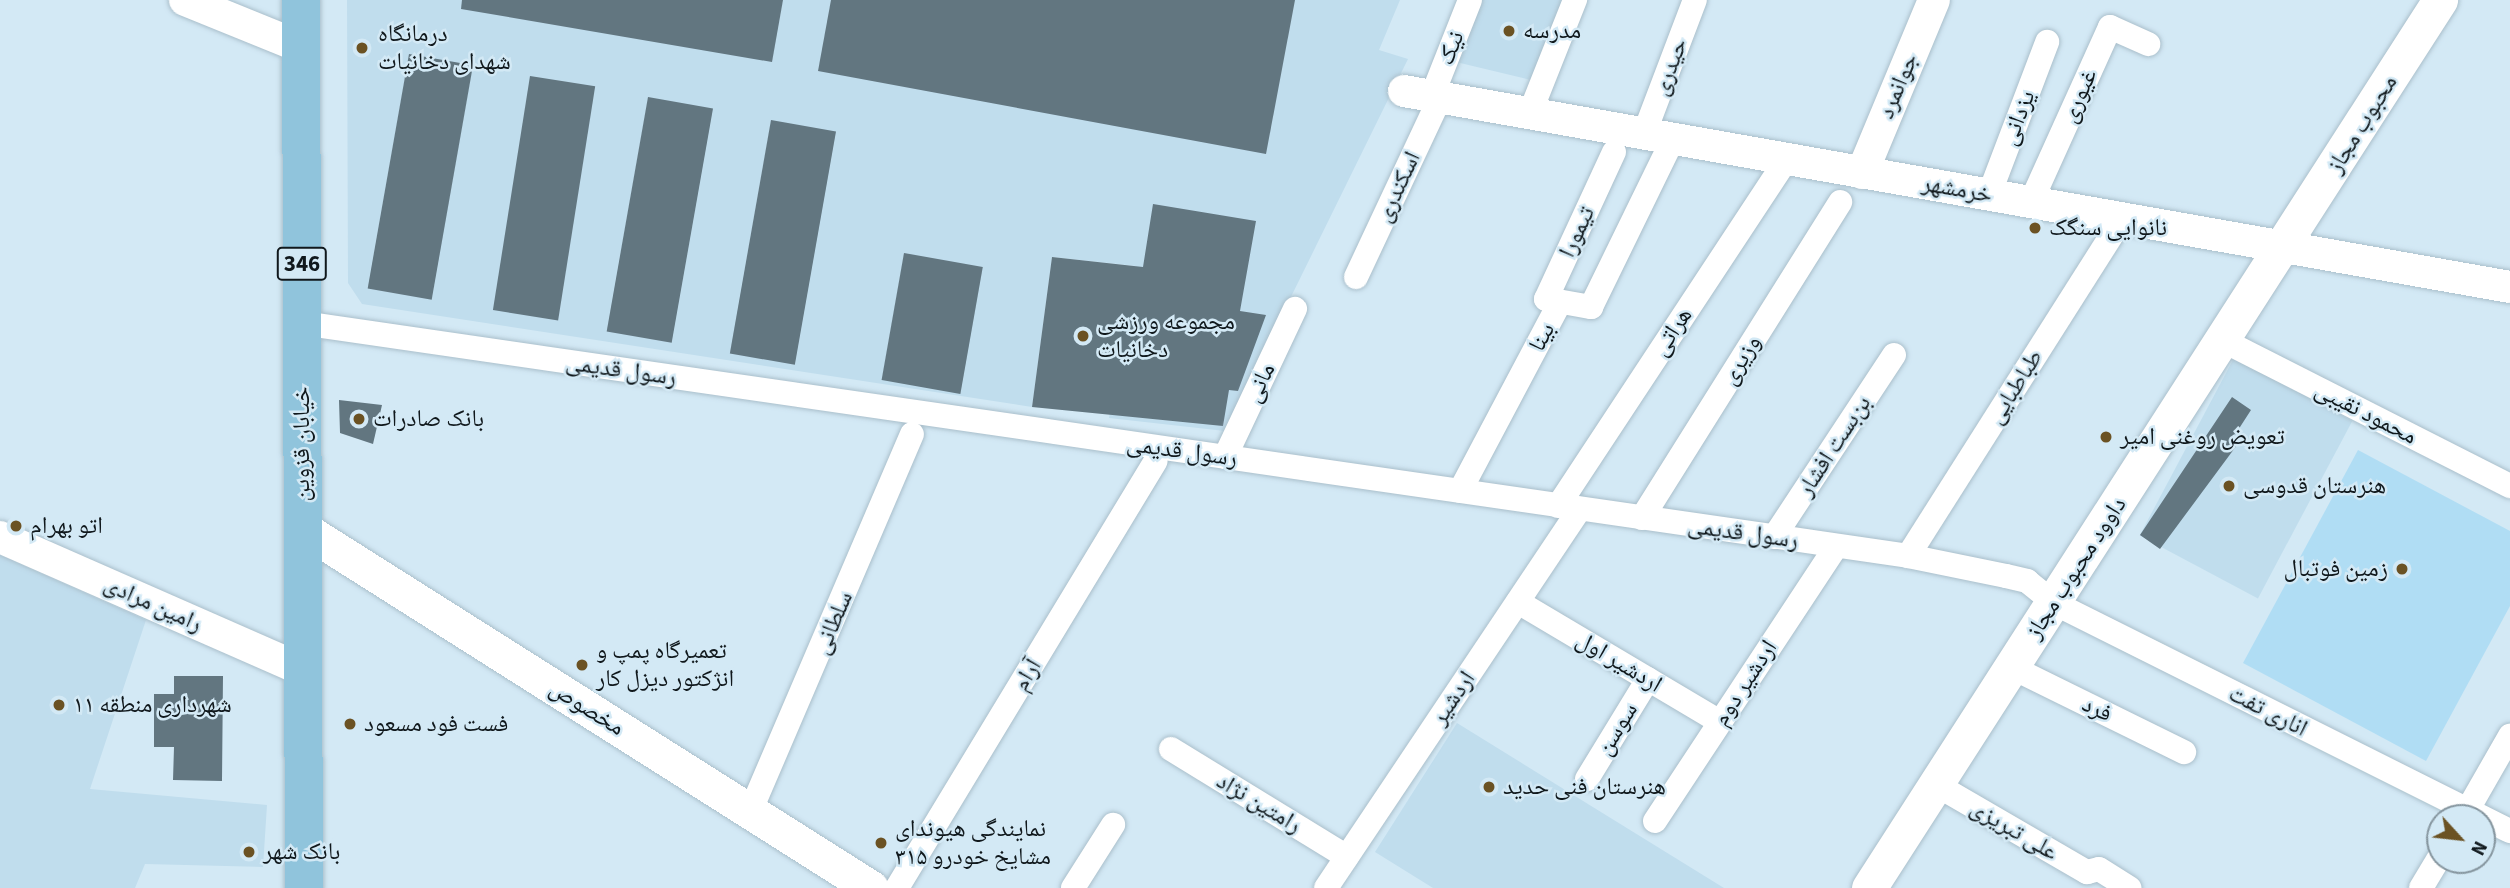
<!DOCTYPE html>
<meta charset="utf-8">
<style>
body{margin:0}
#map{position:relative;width:2510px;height:888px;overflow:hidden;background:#d3e9f5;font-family:"Source Sans 3","Noto Naskh Arabic",sans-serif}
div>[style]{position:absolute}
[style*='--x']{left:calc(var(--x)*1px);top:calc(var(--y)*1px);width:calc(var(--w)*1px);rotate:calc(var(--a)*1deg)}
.built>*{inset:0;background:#c0dded;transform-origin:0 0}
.green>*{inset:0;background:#b0ddf4}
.building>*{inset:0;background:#627680;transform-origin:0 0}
.roads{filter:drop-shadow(0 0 2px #aabfcb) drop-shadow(0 0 2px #aabfcb)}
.minor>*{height:24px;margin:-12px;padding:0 12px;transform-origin:12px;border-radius:12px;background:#fff}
.tertiary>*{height:32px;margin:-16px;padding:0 16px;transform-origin:16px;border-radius:16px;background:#fff}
.secondary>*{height:35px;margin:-17.5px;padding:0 17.5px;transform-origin:17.5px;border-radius:17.5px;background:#fff}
.primary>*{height:38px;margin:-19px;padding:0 19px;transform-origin:19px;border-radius:19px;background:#90c4dc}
.dots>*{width:19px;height:19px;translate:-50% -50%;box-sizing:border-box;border:4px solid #d3e9f5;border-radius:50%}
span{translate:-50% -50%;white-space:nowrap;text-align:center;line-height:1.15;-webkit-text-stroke:5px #d3e9f5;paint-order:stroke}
.shield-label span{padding:2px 5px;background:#d3e9f5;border:2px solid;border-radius:5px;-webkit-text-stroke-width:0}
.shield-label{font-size:23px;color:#10181c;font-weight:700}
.poi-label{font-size:24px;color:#10181c}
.left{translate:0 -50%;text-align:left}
.right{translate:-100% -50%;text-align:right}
.street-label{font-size:24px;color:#10181c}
.north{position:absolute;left:2426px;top:804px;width:70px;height:70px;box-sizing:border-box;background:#d3e9f5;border:2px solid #85959e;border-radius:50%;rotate:117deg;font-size:19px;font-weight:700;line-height:28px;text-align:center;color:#10181c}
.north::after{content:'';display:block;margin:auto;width:24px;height:32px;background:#6b5223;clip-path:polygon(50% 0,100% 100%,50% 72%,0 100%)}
</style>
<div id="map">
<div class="built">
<div style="clip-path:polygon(347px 0,1400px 0,1379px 50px,1408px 59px,1225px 431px,1109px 418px,1136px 266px,1052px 257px,1032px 407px,362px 304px,348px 283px)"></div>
<div style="clip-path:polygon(1479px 0,1563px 0,1531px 80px,1456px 62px)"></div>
<div style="left:2234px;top:358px;width:134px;height:201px;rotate:28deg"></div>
<div style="clip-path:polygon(0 555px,146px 620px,90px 789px,267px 805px,263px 867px,145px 864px,135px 888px,0 888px)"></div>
<div style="clip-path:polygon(1457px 723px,1724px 888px,1433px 888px,1375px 852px)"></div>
</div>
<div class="green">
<div style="clip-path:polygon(2358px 450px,2510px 531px,2510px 606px,2426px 761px,2243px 663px)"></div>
</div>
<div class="building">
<div style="clip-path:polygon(462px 0,783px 0,772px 62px,461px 9px)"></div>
<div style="clip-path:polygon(831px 0,1295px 0,1266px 154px,818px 71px)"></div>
<div style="left:409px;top:54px;width:65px;height:238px;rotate:10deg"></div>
<div style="left:530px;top:76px;width:66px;height:237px;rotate:9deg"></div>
<div style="left:648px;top:97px;width:66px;height:238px;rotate:10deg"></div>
<div style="left:771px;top:120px;width:66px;height:237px;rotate:10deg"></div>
<div style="clip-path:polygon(1153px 204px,1256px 221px,1240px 311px,1266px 315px,1238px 391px,1229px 390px,1223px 426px,1032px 407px,1052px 257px,1143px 267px)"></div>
<div style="left:904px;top:253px;width:80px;height:129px;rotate:10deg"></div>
<div style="clip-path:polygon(2232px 397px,2251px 410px,2231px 441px,2237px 445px,2160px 549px,2140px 535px)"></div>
<div style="clip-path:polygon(339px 400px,382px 405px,373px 444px,340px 433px)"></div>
<div style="clip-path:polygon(174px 676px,223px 676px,222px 781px,173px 780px,174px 747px,154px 747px,154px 694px,174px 694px)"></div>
</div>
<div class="roads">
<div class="minor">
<div style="--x:1432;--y:96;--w:103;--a:-68.4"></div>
<div style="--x:1530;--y:113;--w:122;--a:-68.3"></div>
<div style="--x:1644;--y:134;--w:143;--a:-69.2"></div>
<div style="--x:1614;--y:152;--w:162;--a:114.8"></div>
<div style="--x:1546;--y:299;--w:46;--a:10.1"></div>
<div style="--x:1591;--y:307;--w:187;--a:-64"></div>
<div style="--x:1989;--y:195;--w:164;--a:-69.2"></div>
<div style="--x:2031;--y:202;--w:192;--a:-65.7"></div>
<div style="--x:2110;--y:27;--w:42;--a:24.1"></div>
<div style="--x:1356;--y:277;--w:198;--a:-64.9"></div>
<div style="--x:302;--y:323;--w:1623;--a:8.25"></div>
<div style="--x:1908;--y:556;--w:100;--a:11.5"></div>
<div style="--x:2006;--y:576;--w:22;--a:13"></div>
<div style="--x:2027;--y:581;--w:35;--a:39"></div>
<div style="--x:2054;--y:603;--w:510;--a:26.57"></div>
<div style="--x:2222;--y:340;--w:323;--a:26.9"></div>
<div style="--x:1225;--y:457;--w:164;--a:-64.7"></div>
<div style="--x:1460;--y:491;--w:214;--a:-62.1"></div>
<div style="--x:1558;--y:506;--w:416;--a:-56.6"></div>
<div style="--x:1642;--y:518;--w:373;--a:-57.9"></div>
<div style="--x:1774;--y:537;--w:218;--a:-56.6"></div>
<div style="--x:1908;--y:556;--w:399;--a:-57.6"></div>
<div style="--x:1518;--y:602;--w:235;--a:30.7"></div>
<div style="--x:2011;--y:667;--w:193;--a:26.2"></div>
<div style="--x:1171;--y:749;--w:206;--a:31.5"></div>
<div style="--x:1587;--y:779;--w:117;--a:-58.6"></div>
<div style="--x:1935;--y:784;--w:176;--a:30.1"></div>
<div style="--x:2087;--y:872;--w:12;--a:-14"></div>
<div style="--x:2099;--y:869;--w:36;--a:32"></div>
<div style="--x:750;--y:812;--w:411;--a:-66.8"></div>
<div style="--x:2463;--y:818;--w:95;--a:-60.2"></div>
<div style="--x:1655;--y:821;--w:329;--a:-56.6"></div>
<div style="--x:897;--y:888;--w:499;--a:-58.8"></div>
<div style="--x:1073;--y:888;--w:75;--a:-57.6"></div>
<div style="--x:1326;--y:888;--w:456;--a:-56.2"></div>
<div style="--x:2421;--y:888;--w:37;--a:-59"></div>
</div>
<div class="tertiary">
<div style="--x:185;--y:0;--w:125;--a:22.1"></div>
<div style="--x:1404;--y:91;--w:1123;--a:10.05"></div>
<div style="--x:1862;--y:173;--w:187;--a:-67.4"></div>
<div style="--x:0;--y:537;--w:333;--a:23.7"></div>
</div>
<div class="secondary">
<div style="--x:302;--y:528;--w:673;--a:32.32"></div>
<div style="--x:1869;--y:888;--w:1056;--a:-57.26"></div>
</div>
<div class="primary">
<div style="--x:301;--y:0;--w:888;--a:89.81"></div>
</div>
</div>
<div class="dots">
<div style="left:1509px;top:31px;background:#6b5223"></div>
<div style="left:362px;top:48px;background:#6b5223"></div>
<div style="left:2035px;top:228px;background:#6b5223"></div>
<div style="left:1083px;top:336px;background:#6b5223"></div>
<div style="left:359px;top:419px;background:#6b5223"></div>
<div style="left:2106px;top:437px;background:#6b5223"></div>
<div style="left:2229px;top:486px;background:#6b5223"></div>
<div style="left:16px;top:526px;background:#6b5223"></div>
<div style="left:2402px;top:569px;background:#6b5223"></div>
<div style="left:582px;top:665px;background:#6b5223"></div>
<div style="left:59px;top:705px;background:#6b5223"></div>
<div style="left:350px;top:724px;background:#6b5223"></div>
<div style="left:1489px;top:787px;background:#6b5223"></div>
<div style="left:881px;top:843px;background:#6b5223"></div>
<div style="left:249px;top:852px;background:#6b5223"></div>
</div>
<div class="shield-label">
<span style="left:302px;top:264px">346</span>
</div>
<div class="poi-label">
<span class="left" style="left:1523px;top:31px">مدرسه</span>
<span class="left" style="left:378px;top:48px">درمانگاه<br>شهدای دخانیات</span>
<span class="left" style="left:2049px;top:228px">نانوایی سنگک</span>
<span class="left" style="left:1097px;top:336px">مجموعه ورزشی<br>دخانیات</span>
<span class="left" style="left:373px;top:419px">بانک صادرات</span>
<span class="left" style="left:2120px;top:437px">تعویض روغنی امیر</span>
<span class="left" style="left:2243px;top:486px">هنرستان قدوسی</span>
<span class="left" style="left:30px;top:526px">اتو بهرام</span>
<span class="right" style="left:2388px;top:569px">زمین فوتبال</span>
<span class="left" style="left:596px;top:665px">تعمیرگاه پمپ و<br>انژکتور دیزل کار</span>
<span class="left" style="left:73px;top:705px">شهرداری منطقه ۱۱</span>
<span class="left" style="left:364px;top:724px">فست فود مسعود</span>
<span class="left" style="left:1503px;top:787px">هنرستان فنی حدید</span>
<span class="left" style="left:895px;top:843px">نمایندگی هیوندای<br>۳۱۵ مشایخ خودرو</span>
<span class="left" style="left:263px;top:852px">بانک شهر</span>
</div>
<div class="street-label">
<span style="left:1451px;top:48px;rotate:-68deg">نیک</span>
<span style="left:1670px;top:67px;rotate:-69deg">حیدری</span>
<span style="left:1898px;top:86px;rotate:-67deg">جوانمرد</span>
<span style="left:2079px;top:96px;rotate:-66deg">غیوری</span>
<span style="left:2018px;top:118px;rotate:-69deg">یزدانی</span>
<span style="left:2362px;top:124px;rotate:-58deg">محبوب مجاز</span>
<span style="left:1398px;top:187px;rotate:-65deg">اسکندری</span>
<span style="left:1957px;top:189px;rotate:10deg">خرمشهر</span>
<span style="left:1577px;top:232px;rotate:-65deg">تیمورا</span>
<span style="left:1672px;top:332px;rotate:-57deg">هراتی</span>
<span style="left:1542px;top:337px;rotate:-62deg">بینا</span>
<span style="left:1741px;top:360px;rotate:-58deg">وزیری</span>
<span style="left:621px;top:370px;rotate:8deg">رسول قدیمی</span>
<span style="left:1260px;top:383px;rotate:-65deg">مانی</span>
<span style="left:2015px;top:387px;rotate:-58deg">طباطبایی</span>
<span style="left:2366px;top:413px;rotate:27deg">محمود نقیبی</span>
<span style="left:302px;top:444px;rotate:-90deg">خیابان قزوین</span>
<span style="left:1834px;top:446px;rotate:-57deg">بن‌بست افشار</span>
<span style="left:1182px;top:451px;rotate:8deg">رسول قدیمی</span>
<span style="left:1743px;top:533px;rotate:8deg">رسول قدیمی</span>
<span style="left:2076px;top:568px;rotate:-57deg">داوود محبوب مجاز</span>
<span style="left:153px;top:604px;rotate:24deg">رامین مرادی</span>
<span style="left:833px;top:623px;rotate:-67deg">سلطانی</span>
<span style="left:1619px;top:662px;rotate:31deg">اردشیر اول</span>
<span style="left:1027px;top:675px;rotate:-59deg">آرام</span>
<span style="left:1745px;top:683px;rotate:-57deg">اردشیر دوم</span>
<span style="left:1453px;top:698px;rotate:-56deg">اردشیر</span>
<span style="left:587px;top:708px;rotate:32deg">مخصوص</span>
<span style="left:2097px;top:709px;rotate:26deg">فرد</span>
<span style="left:2268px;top:711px;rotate:27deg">اناری تفت</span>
<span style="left:1617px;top:729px;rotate:-59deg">سوسن</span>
<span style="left:1259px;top:803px;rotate:31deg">رامتین نژاد</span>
<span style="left:2014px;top:830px;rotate:30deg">علی تبریزی</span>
</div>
<div class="north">N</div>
</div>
